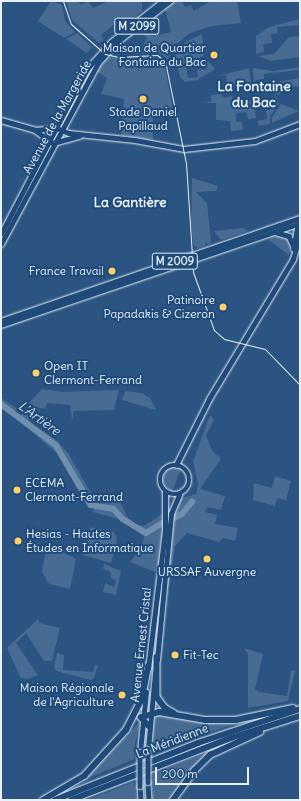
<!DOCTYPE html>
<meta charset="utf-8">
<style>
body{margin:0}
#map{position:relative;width:301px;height:801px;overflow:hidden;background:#2b5482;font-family:Delius,sans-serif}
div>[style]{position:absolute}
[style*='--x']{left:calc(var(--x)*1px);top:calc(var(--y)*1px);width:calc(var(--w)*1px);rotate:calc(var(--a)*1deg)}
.green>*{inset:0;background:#476b93}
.river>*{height:5.5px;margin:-2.75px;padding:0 2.75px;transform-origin:2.75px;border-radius:2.75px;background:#708ead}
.roads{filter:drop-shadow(0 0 1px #e8f1f8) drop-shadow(0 0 1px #e8f1f8)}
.major>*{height:4.5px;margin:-2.25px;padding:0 2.25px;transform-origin:2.25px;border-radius:2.25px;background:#1f4a7a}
.major>.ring{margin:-2.25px;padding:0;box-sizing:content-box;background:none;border:4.5px solid #1f4a7a;border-radius:50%}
.highway>*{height:5.5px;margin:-2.75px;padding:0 2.75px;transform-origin:2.75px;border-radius:2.75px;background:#1f4a7a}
.tram>*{height:1px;margin:-0.5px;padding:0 0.5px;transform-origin:0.5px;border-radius:0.5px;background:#e8f1f8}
.bridges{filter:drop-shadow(0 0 1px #e8f1f8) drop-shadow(0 0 1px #e8f1f8)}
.major-bridge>*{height:4.5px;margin:-2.25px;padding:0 2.25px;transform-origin:2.25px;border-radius:2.25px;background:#1f4a7a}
.dots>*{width:11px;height:11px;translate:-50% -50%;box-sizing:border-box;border:2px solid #1f4a7a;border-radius:50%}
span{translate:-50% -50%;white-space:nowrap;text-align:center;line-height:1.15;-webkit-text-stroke:4px #1f4a7a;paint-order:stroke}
.shield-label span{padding:1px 3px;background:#1f4a7a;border:1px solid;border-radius:3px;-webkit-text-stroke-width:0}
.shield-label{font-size:11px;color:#e8f1f8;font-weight:700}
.poi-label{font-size:12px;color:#e8f1f8}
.right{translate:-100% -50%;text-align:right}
.left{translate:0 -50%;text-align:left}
.street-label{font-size:12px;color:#e8f1f8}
.water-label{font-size:13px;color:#d0dde9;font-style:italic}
.quarter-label{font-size:14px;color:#e8f1f8;font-weight:700}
.frame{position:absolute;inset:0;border:2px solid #e8f1f8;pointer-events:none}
.scale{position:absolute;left:155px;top:767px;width:94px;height:18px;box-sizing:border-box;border:2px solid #e8f1f8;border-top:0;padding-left:5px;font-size:12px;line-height:14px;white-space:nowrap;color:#e8f1f8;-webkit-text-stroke:3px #1f4a7a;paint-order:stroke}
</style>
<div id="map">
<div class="green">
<div style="clip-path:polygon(51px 1px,62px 5px,65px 21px,75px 32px,64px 38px,38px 21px)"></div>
<div style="clip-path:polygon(66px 1px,78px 1px,81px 5px,88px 1px,93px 8px,109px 1px,142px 1px,142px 11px,123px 25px,120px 20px,101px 35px,104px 40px,99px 43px,72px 20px)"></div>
<div style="clip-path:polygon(175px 1px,182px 1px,185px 7px,191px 5px,194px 11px,211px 1px,237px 1px,241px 23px,212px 26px,190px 33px,172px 48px,168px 60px,160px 53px,130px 54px,140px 51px,147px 38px,139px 29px,156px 16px,159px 35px,171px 32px,165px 9px)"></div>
<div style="clip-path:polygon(300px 19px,300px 25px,277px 27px,278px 33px,271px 34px,272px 43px,263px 44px,264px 52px,256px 54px,256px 36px,269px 27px)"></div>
<div style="clip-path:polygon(77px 33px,92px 47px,87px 53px,66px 39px)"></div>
<div style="clip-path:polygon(202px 34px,204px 55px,186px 66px,188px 78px,198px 77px,197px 70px,207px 69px,207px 60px,215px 69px,197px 80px,185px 82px,180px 77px,175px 57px,172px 56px,179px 53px,185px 42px)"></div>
<div style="clip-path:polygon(300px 36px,300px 57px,271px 61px,258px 56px,274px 54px,289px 37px)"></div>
<div style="clip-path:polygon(105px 57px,153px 57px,164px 62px,174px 115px,153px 118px,153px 141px,121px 135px,124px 99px,101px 94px,107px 78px,95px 70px)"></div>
<div style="clip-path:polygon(300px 67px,300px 70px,264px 74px,264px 79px,255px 80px,256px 89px,254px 88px,253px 68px,273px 71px)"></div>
<div style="clip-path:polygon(249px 68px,251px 83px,248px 89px,247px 85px,245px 89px,227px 85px,226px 75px,218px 76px)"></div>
<div style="clip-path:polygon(300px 78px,300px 87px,286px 86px,279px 95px,269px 91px,277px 82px)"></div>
<div style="clip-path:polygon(220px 94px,225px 98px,232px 96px,234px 103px,247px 99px,257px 103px,263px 99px,264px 107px,255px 108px,256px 118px,248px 119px,246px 112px,236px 113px,236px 122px,242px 122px,243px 130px,231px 131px,230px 121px,216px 120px,216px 103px,200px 103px,211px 102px,211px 95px)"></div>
<div style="clip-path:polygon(275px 94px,279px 104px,270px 116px,270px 124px,258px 126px,258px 121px,267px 119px,266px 110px,275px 109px)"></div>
<div style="clip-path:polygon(281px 104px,299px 111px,272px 123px,272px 117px)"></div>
<div style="clip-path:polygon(192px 178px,218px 186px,216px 191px,196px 192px,207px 203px,211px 242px,209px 245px,205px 242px,205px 246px,197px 248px,193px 244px,191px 222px)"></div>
<div style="clip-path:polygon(243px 228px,248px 231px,221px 240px,214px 231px)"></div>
<div style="clip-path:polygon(281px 236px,289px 242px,289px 255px,270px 241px,269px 238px)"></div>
<div style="clip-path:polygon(42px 389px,62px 392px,119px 390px,114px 410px,74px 411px,72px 420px,70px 405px,47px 403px,45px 409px,27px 405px)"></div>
<div style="clip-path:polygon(125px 391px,141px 393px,150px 398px,156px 410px,122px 400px)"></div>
<div style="clip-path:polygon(1px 398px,16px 408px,15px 416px,1px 408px)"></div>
<div style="clip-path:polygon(23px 412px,30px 416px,29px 421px,57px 441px,68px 453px,92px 495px,89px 509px,59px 455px,18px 420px)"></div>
<div style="clip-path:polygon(210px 415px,214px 420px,206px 435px,212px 451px,221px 459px,200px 489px,225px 496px,221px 510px,207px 507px,205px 512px,217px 515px,215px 524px,238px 528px,235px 541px,223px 538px,219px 542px,187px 533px,175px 546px,168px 589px,164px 592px,173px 510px,178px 499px,196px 494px,198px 485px,193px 461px)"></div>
<div style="clip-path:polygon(171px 468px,181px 469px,172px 492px,162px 481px,165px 472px)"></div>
<div style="clip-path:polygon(275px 476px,291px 481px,286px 500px,277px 498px,275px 506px,253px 500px,254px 483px,272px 488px)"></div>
<div style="clip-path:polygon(113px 496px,119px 499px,128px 518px,137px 525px,144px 526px,165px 512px,160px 568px,155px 572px,130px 562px,142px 546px,144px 536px,118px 519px,93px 512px,96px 504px,110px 502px)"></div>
<div style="clip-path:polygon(90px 527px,114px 532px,117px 539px,111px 563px,83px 555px)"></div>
<div style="clip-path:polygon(47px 544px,76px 559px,70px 589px,49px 584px,42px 572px)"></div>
<div style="clip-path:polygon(104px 564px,121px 571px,116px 595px,103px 592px,105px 583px,114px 587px,116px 580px,111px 578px,110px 571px,103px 569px)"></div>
<div style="clip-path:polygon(38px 619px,39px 623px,60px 628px,52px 661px,44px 661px,26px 633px,16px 643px,38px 675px,28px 679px,21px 678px,7px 648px)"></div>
<div style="clip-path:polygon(244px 648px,263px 654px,255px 689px,259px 692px,287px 696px,291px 670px,295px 671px,288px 701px,248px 708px,248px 654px)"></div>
<div style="clip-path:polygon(57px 653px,64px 655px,63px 670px,93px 672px,95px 665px,98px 665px,94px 678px,91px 680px,56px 671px,54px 667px)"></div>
<div style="clip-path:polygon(156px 714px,204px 722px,244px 721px,153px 751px,153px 716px)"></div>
<div style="clip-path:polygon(142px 719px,135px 743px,134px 759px,84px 780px)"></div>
<div style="clip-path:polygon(211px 751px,171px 800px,152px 800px,153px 774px)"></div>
<div style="clip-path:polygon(134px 782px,137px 800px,88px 800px)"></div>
</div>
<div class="river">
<div style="--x:1;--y:404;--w:69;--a:36.7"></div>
<div style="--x:56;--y:445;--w:69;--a:59.7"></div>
<div style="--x:91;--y:505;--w:23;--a:10"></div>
<div style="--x:114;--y:509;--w:13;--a:48"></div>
<div style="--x:123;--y:519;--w:27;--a:31"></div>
<div style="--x:146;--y:533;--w:21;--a:-31"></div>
<div style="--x:172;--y:519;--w:11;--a:-27"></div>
<div style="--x:182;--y:514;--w:16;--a:-50"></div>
</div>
<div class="roads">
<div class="major">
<div style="--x:1;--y:120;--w:35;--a:16"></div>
<div style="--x:35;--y:130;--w:22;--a:-5"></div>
<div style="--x:57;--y:128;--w:13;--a:23"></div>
<div style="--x:69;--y:133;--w:66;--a:6.1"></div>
<div style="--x:135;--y:140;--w:50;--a:10.4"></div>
<div style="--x:184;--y:149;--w:71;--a:-6.4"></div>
<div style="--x:255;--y:141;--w:48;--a:-20.7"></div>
<div style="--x:35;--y:130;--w:22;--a:36"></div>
<div style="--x:53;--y:143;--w:27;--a:-15"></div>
<div style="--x:275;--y:232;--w:15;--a:16"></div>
<div style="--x:289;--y:236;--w:10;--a:66"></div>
<div style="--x:1;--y:234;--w:186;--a:-62.5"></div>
<div style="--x:87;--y:69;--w:36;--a:-48"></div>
<div style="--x:111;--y:42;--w:66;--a:-38.3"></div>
<div style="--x:1;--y:244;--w:205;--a:-61.8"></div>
<div style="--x:98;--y:63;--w:30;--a:-48"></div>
<div style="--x:118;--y:41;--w:66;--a:-37.6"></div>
<div style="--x:293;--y:249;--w:26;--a:-79"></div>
<div style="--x:1;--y:321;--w:316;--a:-19"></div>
<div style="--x:1;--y:325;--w:316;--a:-18.8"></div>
<div class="ring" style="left:160px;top:465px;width:25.5px;height:25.5px"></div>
<div style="--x:176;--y:465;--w:74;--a:-63.4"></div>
<div style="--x:209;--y:399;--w:163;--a:-59"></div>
<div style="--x:293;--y:259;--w:25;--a:-74"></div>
<div style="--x:157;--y:660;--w:147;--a:-84.5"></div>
<div style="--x:171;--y:514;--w:21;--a:-67"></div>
<div style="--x:148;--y:669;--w:140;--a:-83"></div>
<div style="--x:165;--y:530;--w:38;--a:-90"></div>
<div style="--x:148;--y:749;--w:76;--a:-84.7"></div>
<div style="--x:140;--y:752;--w:60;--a:-84.3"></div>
<div style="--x:148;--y:782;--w:18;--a:87"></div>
<div style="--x:140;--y:786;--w:14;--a:86"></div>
</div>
<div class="highway">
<div style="--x:157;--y:657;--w:40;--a:90"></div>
<div style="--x:157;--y:697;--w:14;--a:54"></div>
<div style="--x:165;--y:708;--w:10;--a:29"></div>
<div style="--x:141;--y:717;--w:12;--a:48"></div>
<div style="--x:143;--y:717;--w:17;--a:-17"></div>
<div style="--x:159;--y:712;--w:47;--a:9.9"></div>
<div style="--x:205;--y:720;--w:31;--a:0"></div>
<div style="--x:236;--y:720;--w:58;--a:-11.9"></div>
<div style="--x:43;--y:800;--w:48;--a:-30.3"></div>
<div style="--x:84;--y:776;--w:62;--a:-47.6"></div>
<div style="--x:126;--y:730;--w:36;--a:-63"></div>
<div style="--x:142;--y:698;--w:32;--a:-79"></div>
<div style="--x:55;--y:800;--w:154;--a:-21.7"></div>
<div style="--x:198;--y:743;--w:108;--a:-18.4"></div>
<div style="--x:71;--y:800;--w:172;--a:-21.2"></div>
<div style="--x:231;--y:738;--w:72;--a:-17.7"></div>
<div style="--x:173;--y:800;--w:36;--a:-54"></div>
<div style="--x:194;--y:771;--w:23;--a:-45"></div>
<div style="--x:210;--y:755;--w:55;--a:-24.7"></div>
</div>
</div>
<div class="tram">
<div style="--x:63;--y:1;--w:24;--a:71"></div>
<div style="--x:71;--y:24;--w:45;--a:41.4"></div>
<div style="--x:105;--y:54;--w:14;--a:12"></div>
<div style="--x:119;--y:57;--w:38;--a:-3"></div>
<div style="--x:157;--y:55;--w:10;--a:37"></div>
<div style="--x:165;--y:61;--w:104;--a:78.4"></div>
<div style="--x:186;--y:163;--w:109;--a:86.3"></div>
<div style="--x:193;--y:272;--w:62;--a:70.1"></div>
<div style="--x:214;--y:330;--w:13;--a:42"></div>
<div style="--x:224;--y:339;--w:42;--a:13.7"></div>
<div style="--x:265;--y:349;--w:50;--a:45.8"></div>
</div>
<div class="bridges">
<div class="major-bridge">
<div style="--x:148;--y:749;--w:33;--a:90"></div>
<div style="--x:140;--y:752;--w:34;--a:90"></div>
</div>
</div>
<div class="dots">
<div style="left:214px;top:55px;background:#ffd166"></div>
<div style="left:143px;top:99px;background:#ffd166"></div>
<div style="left:112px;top:271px;background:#ffd166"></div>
<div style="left:223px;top:307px;background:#ffd166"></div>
<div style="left:36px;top:373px;background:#ffd166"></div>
<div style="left:17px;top:490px;background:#ffd166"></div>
<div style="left:18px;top:541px;background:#ffd166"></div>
<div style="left:207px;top:559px;background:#ffd166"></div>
<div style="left:175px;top:655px;background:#ffd166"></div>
<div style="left:122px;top:695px;background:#ffd166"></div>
</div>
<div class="shield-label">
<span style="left:137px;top:26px">M 2099</span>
<span style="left:175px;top:261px">M 2009</span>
</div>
<div class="poi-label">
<span class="right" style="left:206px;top:55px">Maison de Quartier<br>Fontaine du Bac</span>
<span style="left:143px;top:119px">Stade Daniel<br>Papillaud</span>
<span class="right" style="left:104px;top:271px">France Travail</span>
<span class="right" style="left:215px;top:307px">Patinoire<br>Papadakis &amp; Cizeron</span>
<span class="left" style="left:44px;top:373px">Open IT<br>Clermont-Ferrand</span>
<span class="left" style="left:25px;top:490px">ECEMA<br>Clermont-Ferrand</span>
<span class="left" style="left:26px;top:541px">Hesias - Hautes<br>Études en Informatique</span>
<span style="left:207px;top:572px">URSSAF Auvergne</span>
<span class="left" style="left:183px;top:655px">Fit-Tec</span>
<span class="right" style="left:114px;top:695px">Maison Régionale<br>de l'Agriculture</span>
</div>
<div class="street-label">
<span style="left:57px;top:117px;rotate:-61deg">Avenue de la Margeride</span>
<span style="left:141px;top:645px;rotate:-84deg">Avenue Ernest Cristal</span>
<span style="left:172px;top:741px;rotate:-21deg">La Méridienne</span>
</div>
<div class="water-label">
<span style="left:39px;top:419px;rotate:36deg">L'Artière</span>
</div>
<div class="quarter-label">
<span style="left:254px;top:94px">La Fontaine<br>du Bac</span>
<span style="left:130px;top:202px">La Gantière</span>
</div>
<div class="frame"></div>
<div class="scale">200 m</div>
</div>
